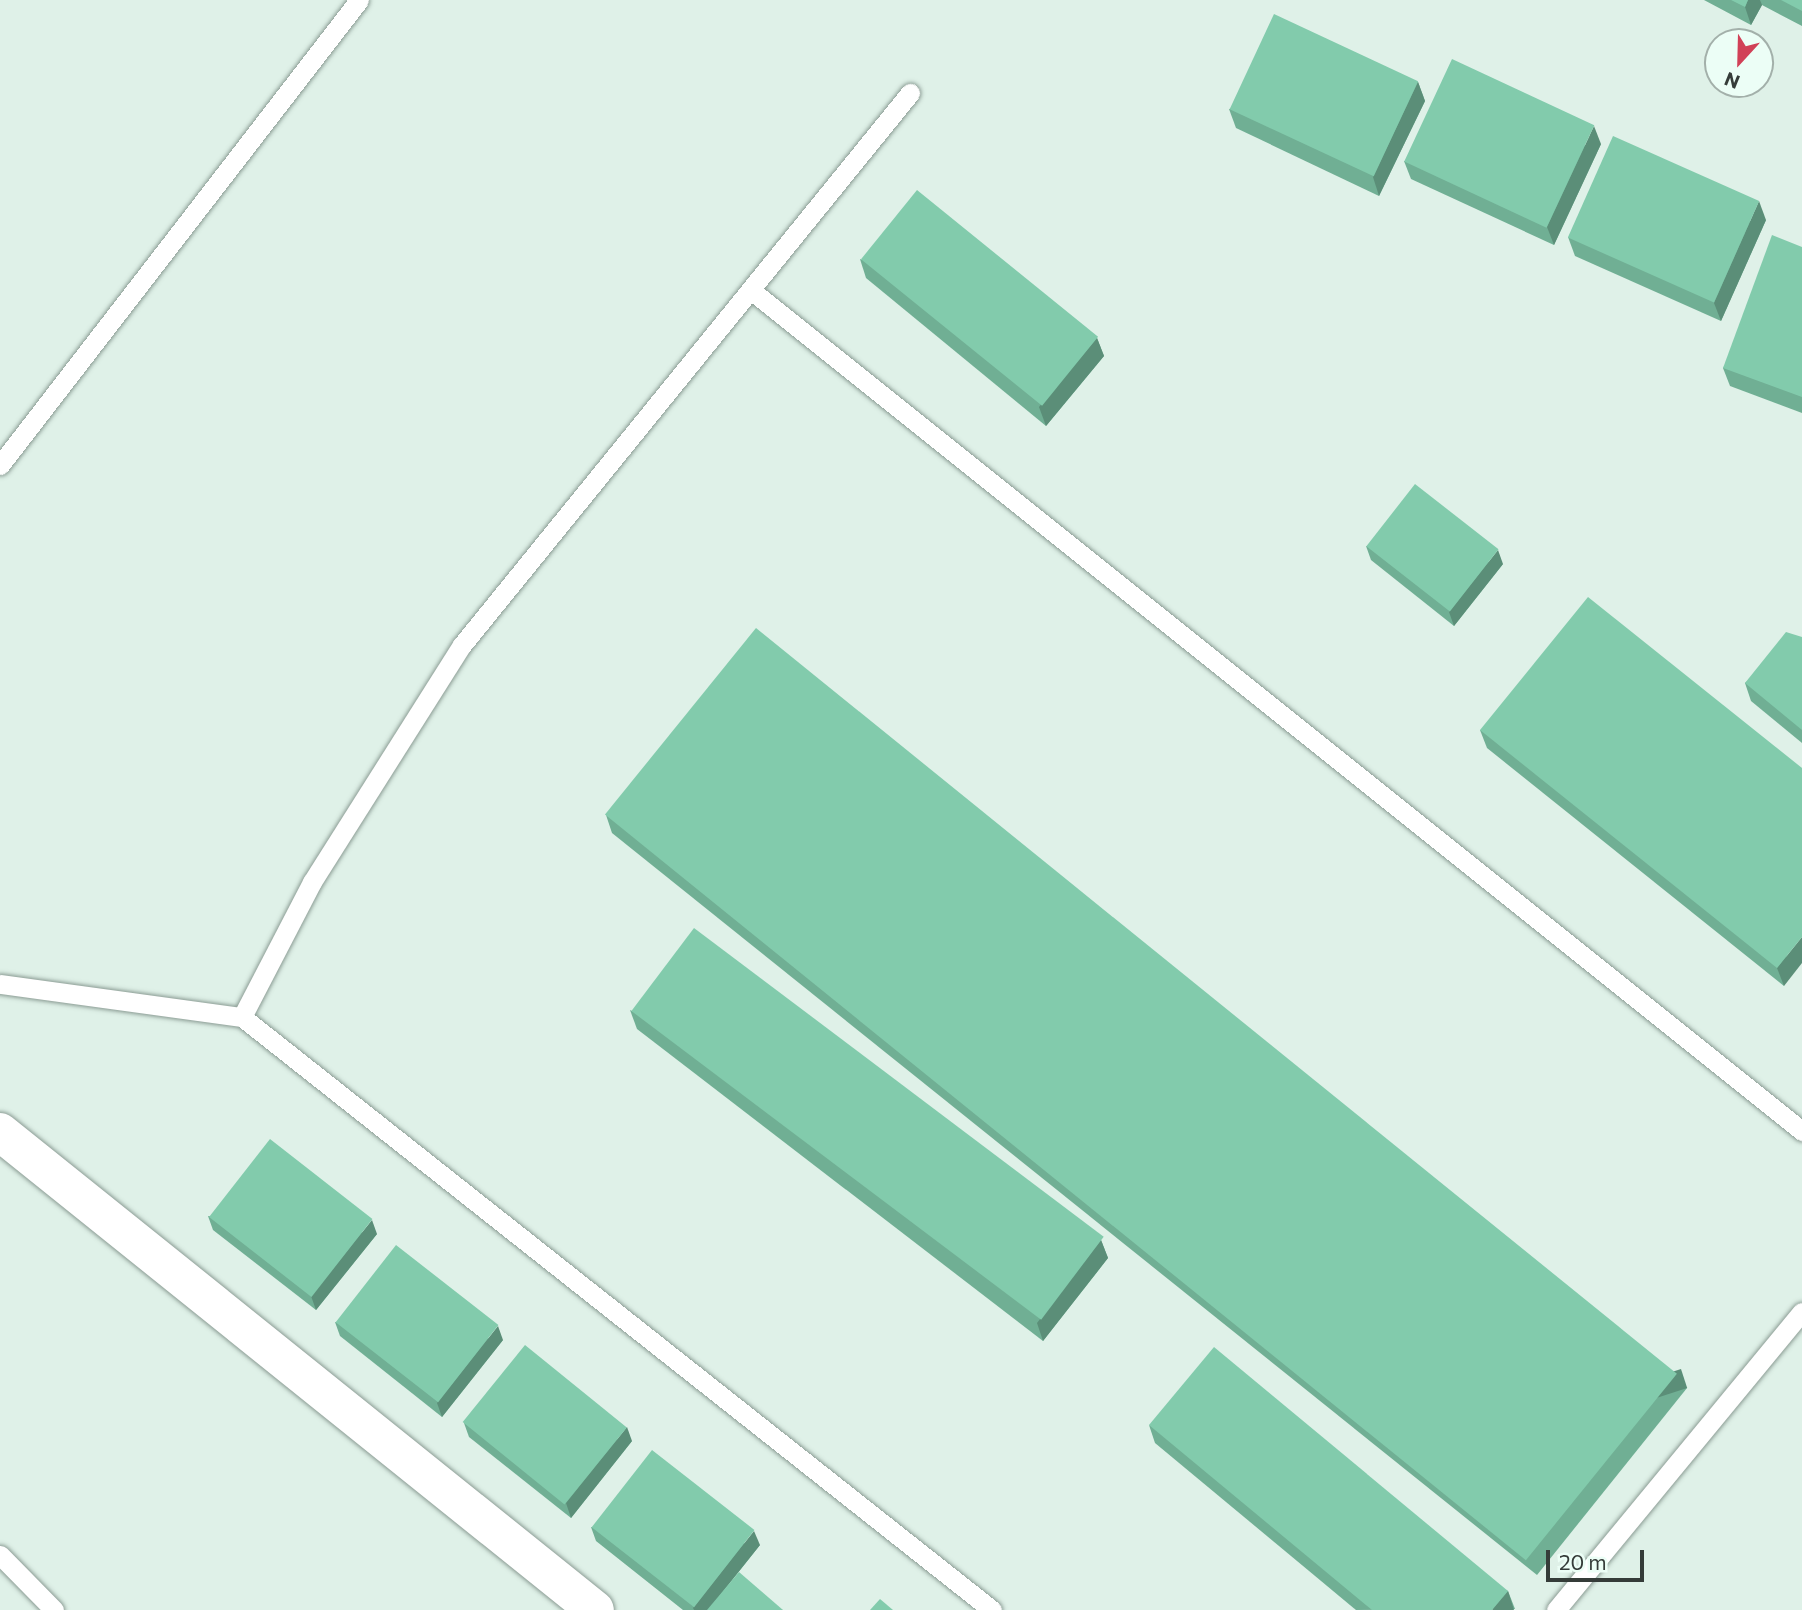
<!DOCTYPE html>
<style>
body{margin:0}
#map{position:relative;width:1802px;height:1610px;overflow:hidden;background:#dff1e8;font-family:Commissioner,sans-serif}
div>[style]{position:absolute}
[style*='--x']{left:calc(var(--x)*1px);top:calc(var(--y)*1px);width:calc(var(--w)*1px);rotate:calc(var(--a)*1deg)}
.roads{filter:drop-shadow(0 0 2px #8b9c94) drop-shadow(0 0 2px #8b9c94)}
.service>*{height:19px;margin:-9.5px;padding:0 9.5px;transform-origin:9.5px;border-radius:9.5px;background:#fff}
.tertiary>*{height:38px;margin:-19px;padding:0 19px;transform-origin:19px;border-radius:19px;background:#fff}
.wall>*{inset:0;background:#70af94}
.shaded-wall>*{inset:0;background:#5b8e78;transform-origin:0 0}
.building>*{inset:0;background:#82cbac;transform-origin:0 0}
span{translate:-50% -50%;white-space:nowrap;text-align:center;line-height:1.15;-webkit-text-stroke:5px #ecfef6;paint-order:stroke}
.north{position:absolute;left:1704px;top:28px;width:70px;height:70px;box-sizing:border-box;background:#ecfef6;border:2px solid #a3b0aa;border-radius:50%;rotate:202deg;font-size:19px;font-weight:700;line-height:28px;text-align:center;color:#353c39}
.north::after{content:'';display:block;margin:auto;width:24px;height:32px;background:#d14157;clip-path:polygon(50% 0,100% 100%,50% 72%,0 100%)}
.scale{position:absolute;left:1546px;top:1550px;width:98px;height:32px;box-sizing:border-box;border:4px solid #353c39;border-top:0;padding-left:9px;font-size:21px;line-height:24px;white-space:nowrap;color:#353c39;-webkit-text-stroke:5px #ecfef6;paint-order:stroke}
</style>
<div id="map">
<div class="roads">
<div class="service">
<div style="--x:752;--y:291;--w:1345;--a:38.66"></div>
<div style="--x:0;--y:465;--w:587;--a:-52.33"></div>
<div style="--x:0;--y:984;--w:244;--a:7.8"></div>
<div style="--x:242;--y:1017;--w:956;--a:38.33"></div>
<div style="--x:242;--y:1017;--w:152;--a:-62.6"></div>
<div style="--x:312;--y:882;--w:280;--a:-57.7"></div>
<div style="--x:462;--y:645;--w:711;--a:-50.94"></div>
<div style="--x:0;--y:1555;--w:77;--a:45.5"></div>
<div style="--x:1556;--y:1610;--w:386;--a:-50.5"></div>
</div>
<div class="tertiary">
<div style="--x:0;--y:1132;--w:763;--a:38.78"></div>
</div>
</div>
<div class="wall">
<div style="clip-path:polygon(1704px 0,1802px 0,1802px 26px,1762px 5px,1751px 25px)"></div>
<div style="clip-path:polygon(1418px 82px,1425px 101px,1379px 196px,1236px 128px,1229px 109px)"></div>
<div style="clip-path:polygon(1601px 144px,1554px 245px,1411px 179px,1404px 161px)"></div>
<div style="clip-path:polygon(1766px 220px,1721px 321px,1575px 256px,1568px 237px)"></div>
<div style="clip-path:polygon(1802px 247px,1802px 413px,1730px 386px,1723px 368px)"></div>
<div style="clip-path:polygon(860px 259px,1097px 338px,1104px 356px,1046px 426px,866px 278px)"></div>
<div style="clip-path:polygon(1366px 546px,1503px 564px,1454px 626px,1371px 560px)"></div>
<div style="clip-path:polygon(1802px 637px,1802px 743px,1751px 701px,1745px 683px)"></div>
<div style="clip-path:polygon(1480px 730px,1802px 768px,1784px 986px,1487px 748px)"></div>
<div style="clip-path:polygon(606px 815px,1687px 1388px,1537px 1575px,612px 833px)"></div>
<div style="clip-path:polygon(630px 1010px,1101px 1240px,1108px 1258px,1043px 1341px,637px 1029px)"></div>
<div style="clip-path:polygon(208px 1216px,377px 1234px,316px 1310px,213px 1230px)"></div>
<div style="clip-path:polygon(335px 1322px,503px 1340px,442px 1417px,340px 1336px)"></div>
<div style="clip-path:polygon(464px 1423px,632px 1441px,571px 1518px,469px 1437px)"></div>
<div style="clip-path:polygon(1149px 1425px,1508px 1591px,1515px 1609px,1356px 1610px,1155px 1443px)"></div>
<div style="clip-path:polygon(591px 1527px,760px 1545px,718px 1598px,783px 1610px,683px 1610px,596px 1541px)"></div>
</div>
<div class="shaded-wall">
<div style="clip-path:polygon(1748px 0,1760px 0,1762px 5px,1751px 25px,1745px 7px)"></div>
<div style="clip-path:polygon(1418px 82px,1425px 101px,1379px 196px,1373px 177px)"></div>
<div style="clip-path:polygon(1594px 126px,1601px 144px,1554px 245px,1547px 227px)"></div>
<div style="clip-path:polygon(1759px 201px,1766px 220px,1721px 321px,1714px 303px)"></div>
<div style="clip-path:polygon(1097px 338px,1104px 356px,1046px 426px,1039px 407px)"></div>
<div style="clip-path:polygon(1498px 550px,1503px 564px,1454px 626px,1449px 612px)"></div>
<div style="clip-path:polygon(1802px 937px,1802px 963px,1784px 986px,1777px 968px)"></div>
<div style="clip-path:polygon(372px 1220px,377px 1234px,316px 1310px,311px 1296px)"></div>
<div style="clip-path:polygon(1101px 1240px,1108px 1258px,1043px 1341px,1037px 1323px)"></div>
<div style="clip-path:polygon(498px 1326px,503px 1340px,442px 1417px,437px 1403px)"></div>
<div style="left:1681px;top:1369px;width:20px;height:240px;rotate:72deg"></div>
<div style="clip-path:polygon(627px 1427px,632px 1441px,571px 1518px,566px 1503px)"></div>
<div style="clip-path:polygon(754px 1531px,760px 1545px,708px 1610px,694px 1610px,693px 1608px)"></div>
<div style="clip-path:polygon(1508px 1591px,1514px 1610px,1492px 1610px)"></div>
</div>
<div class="building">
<div style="clip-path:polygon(1731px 0,1748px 0,1745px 7px)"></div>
<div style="clip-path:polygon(1781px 0,1802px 0,1802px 11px)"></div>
<div style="left:1274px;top:14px;width:159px;height:105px;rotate:25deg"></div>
<div style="left:1452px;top:59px;width:157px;height:113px;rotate:25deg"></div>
<div style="left:1613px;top:136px;width:160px;height:111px;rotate:24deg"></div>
<div style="left:917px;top:190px;width:233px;height:89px;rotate:39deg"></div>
<div style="clip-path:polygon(1772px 235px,1802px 247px,1802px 397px,1723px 368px)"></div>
<div style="left:1415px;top:484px;width:106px;height:79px;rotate:38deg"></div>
<div style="clip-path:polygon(1588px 597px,1802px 768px,1802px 937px,1777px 968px,1480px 730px)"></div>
<div style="left:756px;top:628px;width:1185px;height:240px;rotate:39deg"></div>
<div style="clip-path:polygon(1786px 632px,1802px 637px,1802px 730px,1745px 683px)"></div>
<div style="left:694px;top:928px;width:513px;height:104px;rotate:37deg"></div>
<div style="left:270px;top:1139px;width:130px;height:99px;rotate:38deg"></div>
<div style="left:396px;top:1245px;width:130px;height:98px;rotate:38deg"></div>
<div style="left:525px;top:1345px;width:131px;height:99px;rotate:39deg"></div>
<div style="clip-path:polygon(1214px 1347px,1508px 1591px,1492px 1610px,1372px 1610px,1149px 1425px)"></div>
<div style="left:652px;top:1450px;width:130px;height:98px;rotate:38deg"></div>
<div style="clip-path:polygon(739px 1572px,783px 1610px,707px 1610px)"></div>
<div style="clip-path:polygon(880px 1599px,893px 1610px,870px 1610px)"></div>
</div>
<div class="north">N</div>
<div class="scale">20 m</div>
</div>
